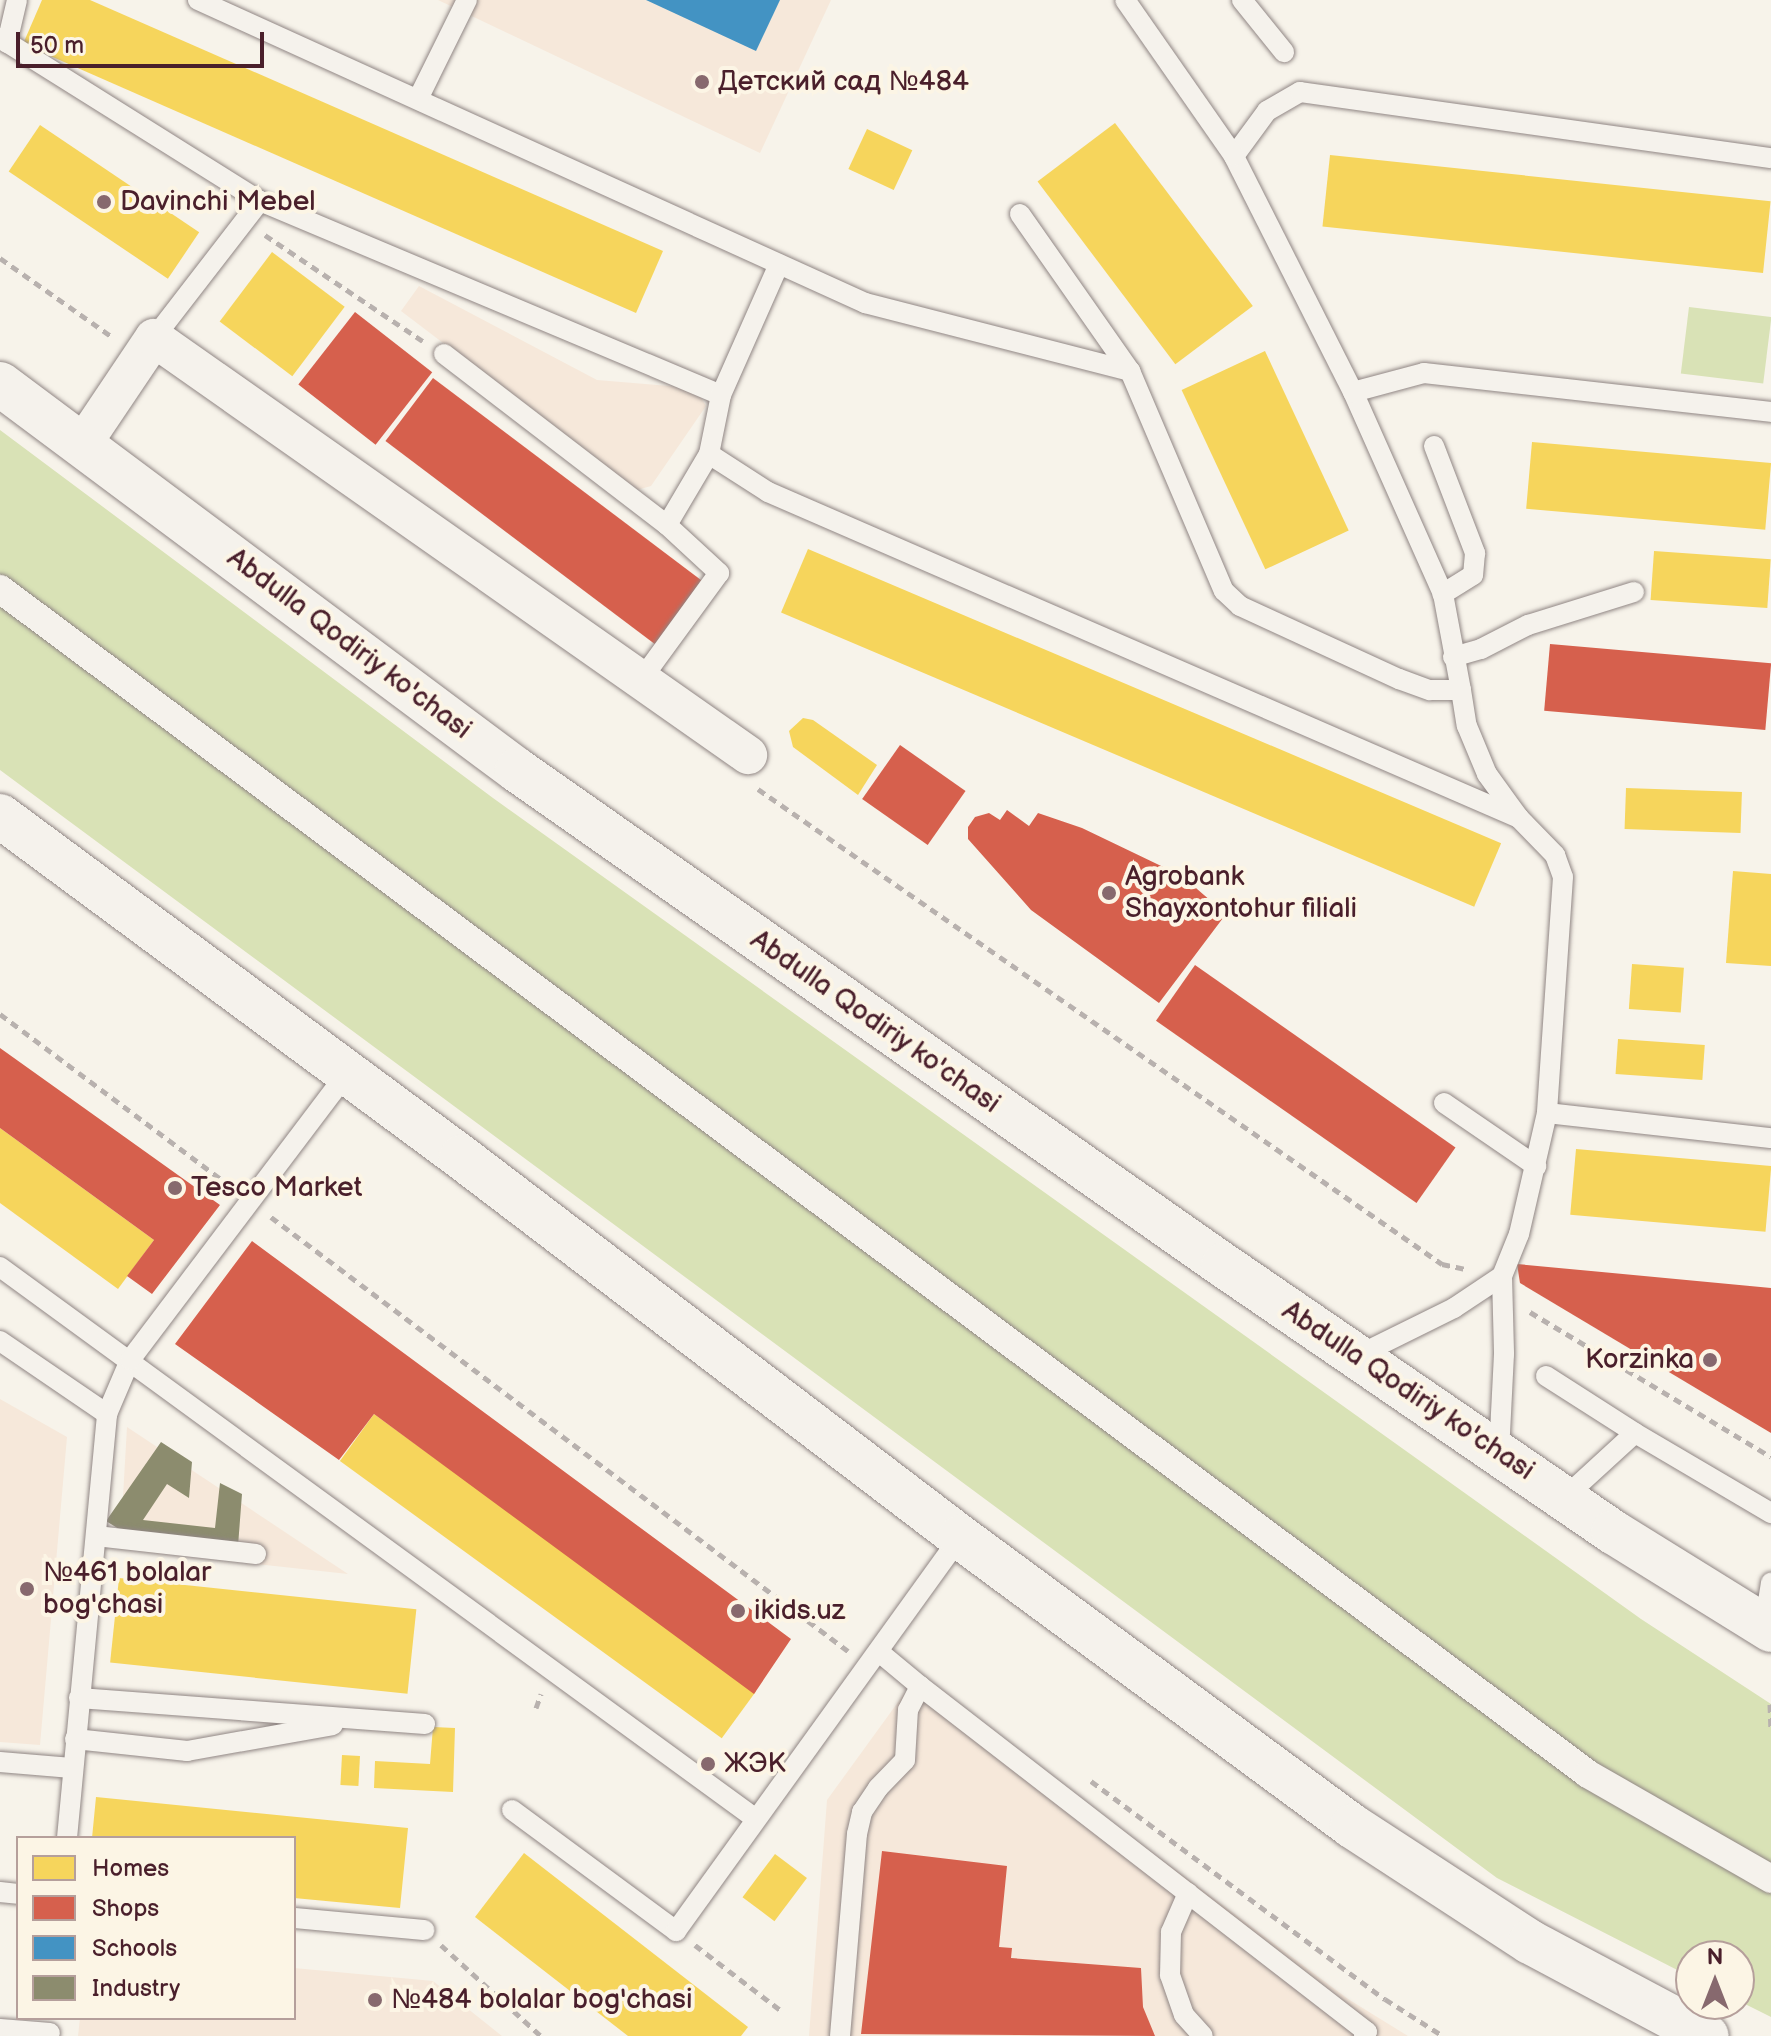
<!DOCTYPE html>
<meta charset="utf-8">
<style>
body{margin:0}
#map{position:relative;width:1771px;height:2036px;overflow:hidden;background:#f7f3ea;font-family:"Balsamiq Sans",sans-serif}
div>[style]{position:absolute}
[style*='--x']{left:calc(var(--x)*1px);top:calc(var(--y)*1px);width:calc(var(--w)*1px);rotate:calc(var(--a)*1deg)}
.built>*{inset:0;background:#f6e8da}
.green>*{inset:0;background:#d9e2b6;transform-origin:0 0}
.homes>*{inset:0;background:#f6d55c;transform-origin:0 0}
.shops>*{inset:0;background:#d6604d;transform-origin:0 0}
.schools>*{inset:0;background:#4393c3}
.industry>*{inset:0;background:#8c8c6e}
.path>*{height:5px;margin-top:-2.5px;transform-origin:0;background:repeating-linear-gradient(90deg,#b8b1ae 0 8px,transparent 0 14px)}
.roads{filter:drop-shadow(0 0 2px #908684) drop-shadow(0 0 2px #908684)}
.service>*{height:20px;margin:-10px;padding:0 10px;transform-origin:10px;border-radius:10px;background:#f5f2ec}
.pedestrian>*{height:28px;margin:-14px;padding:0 14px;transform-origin:14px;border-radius:14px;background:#f5f2ec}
.minor>*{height:38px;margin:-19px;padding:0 19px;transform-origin:19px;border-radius:19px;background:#f5f2ec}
.primary>*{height:44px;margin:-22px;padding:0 22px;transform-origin:22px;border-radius:22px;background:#f5f2ec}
.dots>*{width:22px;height:22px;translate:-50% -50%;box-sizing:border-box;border:4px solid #fcf5e5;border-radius:50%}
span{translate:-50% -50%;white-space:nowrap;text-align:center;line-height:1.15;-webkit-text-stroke:8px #fcf5e5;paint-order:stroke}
.poi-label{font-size:28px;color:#4a1f2b}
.left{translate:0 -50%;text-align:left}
.right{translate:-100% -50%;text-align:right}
.street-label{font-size:28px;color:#4a1f2b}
.legend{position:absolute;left:16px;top:1836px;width:280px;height:184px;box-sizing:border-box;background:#fcf5e5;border:2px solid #b59f9b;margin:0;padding:10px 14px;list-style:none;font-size:24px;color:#4a1f2b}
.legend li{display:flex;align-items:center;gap:16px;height:40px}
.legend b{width:40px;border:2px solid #b59f9b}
.north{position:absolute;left:1675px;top:1940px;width:80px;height:80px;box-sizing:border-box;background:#fcf5e5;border:2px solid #b59f9b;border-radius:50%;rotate:0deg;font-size:22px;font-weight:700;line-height:32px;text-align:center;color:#4a1f2b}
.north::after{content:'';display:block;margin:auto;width:28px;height:36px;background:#87696e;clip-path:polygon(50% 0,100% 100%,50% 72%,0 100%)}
.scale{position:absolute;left:16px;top:32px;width:248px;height:36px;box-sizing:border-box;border:4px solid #4a1f2b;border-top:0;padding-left:10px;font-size:24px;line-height:28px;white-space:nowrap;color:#4a1f2b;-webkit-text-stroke:6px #fcf5e5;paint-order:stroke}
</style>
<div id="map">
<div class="built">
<div style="clip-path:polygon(438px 0,831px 0,760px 153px)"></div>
<div style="clip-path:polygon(419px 286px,597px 380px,681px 387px,700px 396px,706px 406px,651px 486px,637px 490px,401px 311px)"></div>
<div style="clip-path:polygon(0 1399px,67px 1437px,40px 1745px,0 1742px)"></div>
<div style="clip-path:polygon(127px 1427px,348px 1574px,120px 1549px)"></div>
<div style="clip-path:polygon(917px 1676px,1348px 1999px,1408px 2036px,809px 2036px,827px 1800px)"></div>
<div style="clip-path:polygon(294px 1968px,433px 1981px,502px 2036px,78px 2036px,80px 2018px,294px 2018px)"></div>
</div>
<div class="green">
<div style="left:1689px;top:307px;width:83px;height:67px;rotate:7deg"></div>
<div style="clip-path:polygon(0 430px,493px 798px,1641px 1619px,1771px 1704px,1771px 2017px,1739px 2001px,1739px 1956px,1691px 1956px,1691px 1977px,1497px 1878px,0 770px)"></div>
</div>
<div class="homes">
<div style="clip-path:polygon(42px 0,90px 0,663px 251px,636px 313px,23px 44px)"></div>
<div style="left:1115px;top:123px;width:229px;height:97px;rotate:53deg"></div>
<div style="left:40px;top:125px;width:192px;height:56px;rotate:34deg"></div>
<div style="left:867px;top:129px;width:50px;height:44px;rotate:25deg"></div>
<div style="left:1330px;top:155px;width:443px;height:72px;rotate:6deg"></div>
<div style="left:272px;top:252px;width:91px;height:87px;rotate:37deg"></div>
<div style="left:1265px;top:351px;width:198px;height:92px;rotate:65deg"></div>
<div style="left:1532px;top:442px;width:240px;height:67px;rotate:5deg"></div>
<div style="left:808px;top:549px;width:753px;height:69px;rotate:23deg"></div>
<div style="left:1654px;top:551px;width:117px;height:49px;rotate:4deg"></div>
<div style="clip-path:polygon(803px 718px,813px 720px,877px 765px,858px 795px,793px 747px,789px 731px)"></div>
<div style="left:1626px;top:788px;width:116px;height:41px;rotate:2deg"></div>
<div style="clip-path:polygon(1733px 871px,1771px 874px,1771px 966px,1726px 963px)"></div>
<div style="left:1632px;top:964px;width:52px;height:45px;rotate:4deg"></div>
<div style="left:1618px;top:1039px;width:87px;height:35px;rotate:4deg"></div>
<div style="clip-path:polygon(0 1128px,154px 1240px,118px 1289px,0 1203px)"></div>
<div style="left:1576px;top:1149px;width:196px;height:66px;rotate:5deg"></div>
<div style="left:374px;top:1414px;width:472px;height:58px;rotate:36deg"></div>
<div style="left:119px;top:1578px;width:299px;height:85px;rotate:6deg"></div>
<div style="clip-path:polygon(433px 1727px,455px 1728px,453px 1792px,374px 1788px,375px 1761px,430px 1764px)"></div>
<div style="left:342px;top:1755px;width:18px;height:30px;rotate:3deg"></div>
<div style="clip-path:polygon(96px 1797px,408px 1828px,400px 1908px,294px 1898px,294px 1838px,92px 1838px)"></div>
<div style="clip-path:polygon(524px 1853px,748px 2027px,741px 2036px,628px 2036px,475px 1917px)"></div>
<div style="left:775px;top:1854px;width:40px;height:54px;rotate:37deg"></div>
</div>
<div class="shops">
<div style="left:355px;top:312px;width:98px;height:92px;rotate:38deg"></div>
<div style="left:433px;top:378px;width:338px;height:79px;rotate:37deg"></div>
<div style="left:1550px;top:644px;width:222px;height:67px;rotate:5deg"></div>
<div style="left:900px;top:745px;width:80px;height:66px;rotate:35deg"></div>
<div style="clip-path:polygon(1007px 810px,1029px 826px,1038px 813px,1082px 828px,1182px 876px,1226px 914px,1159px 1003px,1031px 910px,968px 839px,968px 827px,975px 817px,989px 813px,1000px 820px)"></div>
<div style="left:1195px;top:965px;width:318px;height:68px;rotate:35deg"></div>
<div style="clip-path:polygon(0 1048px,220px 1205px,152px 1294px,127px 1276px,154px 1240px,0 1128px)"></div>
<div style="clip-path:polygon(252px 1241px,791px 1639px,754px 1694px,374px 1414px,339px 1460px,175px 1344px)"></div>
<div style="clip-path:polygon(1517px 1264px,1771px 1288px,1771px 1433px,1520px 1283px)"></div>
<div style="clip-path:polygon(882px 1851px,1007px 1866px,999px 1947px,1012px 1948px,1011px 1958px,1141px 1968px,1143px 2007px,1155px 2036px,861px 2034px)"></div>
</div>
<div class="schools">
<div style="clip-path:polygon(646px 0,780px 0,756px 51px)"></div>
</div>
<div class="industry">
<div style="clip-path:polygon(161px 1442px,192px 1462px,189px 1498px,167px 1484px,143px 1520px,215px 1528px,220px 1483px,242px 1494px,238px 1546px,127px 1534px,106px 1521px)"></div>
</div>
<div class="path">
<div style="--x:265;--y:235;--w:190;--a:33.9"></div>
<div style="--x:0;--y:258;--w:139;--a:35.1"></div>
<div style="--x:758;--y:789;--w:833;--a:34.78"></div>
<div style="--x:1442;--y:1264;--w:25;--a:12"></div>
<div style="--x:0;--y:1014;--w:289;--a:36.8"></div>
<div style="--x:271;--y:1217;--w:722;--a:36.95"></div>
<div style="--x:1530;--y:1312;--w:281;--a:31"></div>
<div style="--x:1770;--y:1704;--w:27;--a:88"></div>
<div style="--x:536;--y:1708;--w:15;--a:-70"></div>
<div style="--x:1091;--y:1781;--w:366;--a:36.6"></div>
<div style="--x:1385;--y:1999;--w:69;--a:32.5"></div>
<div style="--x:441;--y:1945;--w:135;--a:42.3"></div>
<div style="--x:695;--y:1945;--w:111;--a:37.3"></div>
</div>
<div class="roads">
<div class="service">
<div style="--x:198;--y:0;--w:733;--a:24.43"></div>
<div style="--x:865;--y:303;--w:274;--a:14.4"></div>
<div style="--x:1242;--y:0;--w:67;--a:51.1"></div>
<div style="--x:0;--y:38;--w:307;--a:32.1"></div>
<div style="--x:260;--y:201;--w:500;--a:22.82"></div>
<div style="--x:7;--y:43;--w:44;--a:-76.9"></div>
<div style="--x:418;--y:99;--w:110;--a:-63.7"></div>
<div style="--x:1234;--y:156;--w:56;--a:-53.7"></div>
<div style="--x:1267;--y:111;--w:38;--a:-30"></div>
<div style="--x:1300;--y:92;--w:476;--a:8"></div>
<div style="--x:1020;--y:214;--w:192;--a:55"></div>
<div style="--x:1130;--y:371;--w:239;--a:66.9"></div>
<div style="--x:1224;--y:591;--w:22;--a:43"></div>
<div style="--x:1240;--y:606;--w:175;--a:24.7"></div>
<div style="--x:1399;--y:679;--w:33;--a:20"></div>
<div style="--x:1430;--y:690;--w:31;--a:0"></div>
<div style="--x:1461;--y:690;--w:98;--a:-100.6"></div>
<div style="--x:1443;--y:594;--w:221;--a:-114"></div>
<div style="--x:1353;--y:392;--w:264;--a:-116.8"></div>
<div style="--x:1234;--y:156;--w:190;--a:-124.9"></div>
<div style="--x:154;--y:338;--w:173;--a:-52.3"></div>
<div style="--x:444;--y:354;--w:281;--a:37.5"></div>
<div style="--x:667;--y:525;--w:71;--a:42.7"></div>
<div style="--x:719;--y:573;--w:132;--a:126.1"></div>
<div style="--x:1353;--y:392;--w:73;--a:-15"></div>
<div style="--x:1424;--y:373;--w:349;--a:6.4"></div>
<div style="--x:1434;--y:446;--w:115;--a:69"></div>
<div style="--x:1475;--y:553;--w:22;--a:95"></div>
<div style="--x:1473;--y:575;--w:36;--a:148"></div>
<div style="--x:709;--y:454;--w:70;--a:32.8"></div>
<div style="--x:768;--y:492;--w:819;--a:23.47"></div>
<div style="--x:667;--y:525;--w:82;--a:-59.4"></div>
<div style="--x:709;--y:454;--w:60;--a:-78.5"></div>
<div style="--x:721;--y:395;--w:143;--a:-66.1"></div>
<div style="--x:1453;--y:657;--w:29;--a:-16"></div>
<div style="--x:1481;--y:649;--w:53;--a:-27.1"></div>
<div style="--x:1528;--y:625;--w:111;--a:-17.3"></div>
<div style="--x:1461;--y:690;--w:36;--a:81"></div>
<div style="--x:1467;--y:726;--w:52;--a:67.4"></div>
<div style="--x:1487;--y:774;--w:54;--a:54"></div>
<div style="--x:1519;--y:818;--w:52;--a:45.8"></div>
<div style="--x:1555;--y:855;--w:23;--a:70"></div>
<div style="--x:1563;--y:877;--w:237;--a:93.9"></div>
<div style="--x:1547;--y:1113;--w:124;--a:103"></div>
<div style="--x:1519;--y:1234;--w:45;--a:112"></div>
<div style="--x:1502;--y:1276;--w:78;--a:88.5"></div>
<div style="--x:1504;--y:1354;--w:98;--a:92.9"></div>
<div style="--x:1444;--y:1103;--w:112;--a:34.4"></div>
<div style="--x:1547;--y:1113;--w:225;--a:6.4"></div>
<div style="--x:0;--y:1267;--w:936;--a:36.14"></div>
<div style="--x:0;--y:1341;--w:130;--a:34.3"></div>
<div style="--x:1357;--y:1356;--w:108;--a:-26.3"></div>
<div style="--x:1454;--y:1308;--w:58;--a:-33.7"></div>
<div style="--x:1546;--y:1376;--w:106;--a:32.6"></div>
<div style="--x:1564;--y:1498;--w:96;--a:-42.5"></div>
<div style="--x:1635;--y:1433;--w:158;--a:30.5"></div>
<div style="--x:96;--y:1536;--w:161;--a:6.4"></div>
<div style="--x:1764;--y:1627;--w:45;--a:-81"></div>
<div style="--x:920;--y:1686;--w:565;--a:37.74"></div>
<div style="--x:1367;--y:2032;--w:5;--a:127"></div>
<div style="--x:79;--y:1698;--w:347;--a:4.3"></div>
<div style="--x:75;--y:1739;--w:113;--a:6.1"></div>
<div style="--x:187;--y:1751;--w:148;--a:-10.1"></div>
<div style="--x:0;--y:1762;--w:72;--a:4.8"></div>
<div style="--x:512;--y:1810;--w:204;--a:36.4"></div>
<div style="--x:676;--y:1931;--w:486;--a:-54.2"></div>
<div style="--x:67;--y:1838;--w:426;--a:-84.6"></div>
<div style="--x:107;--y:1414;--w:59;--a:-66.9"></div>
<div style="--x:130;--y:1360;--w:360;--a:-52.9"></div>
<div style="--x:0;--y:1892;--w:18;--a:6"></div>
<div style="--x:1188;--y:1893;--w:43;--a:113.6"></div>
<div style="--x:1171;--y:1932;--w:43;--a:91.3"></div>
<div style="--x:1170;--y:1975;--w:42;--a:70.7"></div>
<div style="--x:1184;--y:2015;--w:28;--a:48"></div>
<div style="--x:294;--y:1918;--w:131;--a:5.3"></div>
<div style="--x:0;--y:2029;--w:50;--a:4.6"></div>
<div style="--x:840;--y:2036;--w:203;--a:-85.2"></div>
<div style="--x:857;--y:1834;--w:23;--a:-77"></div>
<div style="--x:862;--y:1812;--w:29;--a:-56"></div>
<div style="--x:878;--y:1788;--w:39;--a:-46"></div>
<div style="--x:905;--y:1760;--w:50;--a:-86.6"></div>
<div style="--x:908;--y:1710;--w:27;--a:-63"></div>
<div style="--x:920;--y:1686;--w:53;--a:-140.3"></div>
</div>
<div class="pedestrian">
<div style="--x:0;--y:589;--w:1981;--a:36.73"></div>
<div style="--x:1588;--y:1774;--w:211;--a:29.8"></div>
</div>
<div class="minor">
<div style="--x:82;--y:445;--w:129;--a:-56.1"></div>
<div style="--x:154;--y:338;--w:726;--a:35.07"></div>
</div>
<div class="primary">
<div style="--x:0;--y:384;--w:645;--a:36.75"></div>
<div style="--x:517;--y:770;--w:862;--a:35.04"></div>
<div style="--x:1223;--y:1265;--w:473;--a:34.4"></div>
<div style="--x:1613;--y:1532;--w:186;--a:31.8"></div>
<div style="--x:0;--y:816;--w:573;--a:36.49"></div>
<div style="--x:461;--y:1157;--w:627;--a:37.29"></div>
<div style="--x:960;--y:1537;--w:487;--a:36.4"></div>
<div style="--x:1352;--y:1826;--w:212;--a:33.1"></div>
<div style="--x:1530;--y:1942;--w:200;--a:28"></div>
</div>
</div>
<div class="dots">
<div style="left:702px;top:82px;background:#87696e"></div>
<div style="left:104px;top:202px;background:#87696e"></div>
<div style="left:1109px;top:893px;background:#87696e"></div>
<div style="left:175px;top:1188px;background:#87696e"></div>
<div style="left:1710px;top:1360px;background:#87696e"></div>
<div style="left:27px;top:1589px;background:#87696e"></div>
<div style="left:738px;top:1611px;background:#87696e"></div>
<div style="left:708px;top:1764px;background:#87696e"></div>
<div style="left:375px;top:2000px;background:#87696e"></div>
</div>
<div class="poi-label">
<span class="left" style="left:718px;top:82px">Детский сад №484</span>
<span class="left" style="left:120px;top:202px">Davinchi Mebel</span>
<span class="left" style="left:1125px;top:893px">Agrobank<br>Shayxontohur filiali</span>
<span class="left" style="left:191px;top:1188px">Tesco Market</span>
<span class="right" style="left:1694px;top:1360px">Korzinka</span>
<span class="left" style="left:43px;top:1589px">№461 bolalar<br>bog'chasi</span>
<span class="left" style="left:754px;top:1611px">ikids.uz</span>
<span class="left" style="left:724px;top:1764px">ЖЭК</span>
<span class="left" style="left:391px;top:2000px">№484 bolalar bog'chasi</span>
</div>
<div class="street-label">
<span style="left:349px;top:644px;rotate:37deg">Abdulla Qodiriy ko'chasi</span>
<span style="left:875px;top:1022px;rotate:35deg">Abdulla Qodiriy ko'chasi</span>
<span style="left:1408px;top:1391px;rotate:34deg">Abdulla Qodiriy ko'chasi</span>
</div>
<ul class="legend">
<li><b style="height:22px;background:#f6d55c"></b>Homes</li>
<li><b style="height:22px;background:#d6604d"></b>Shops</li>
<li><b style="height:22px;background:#4393c3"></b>Schools</li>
<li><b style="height:22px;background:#8c8c6e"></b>Industry</li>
</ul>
<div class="north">N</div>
<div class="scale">50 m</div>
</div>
